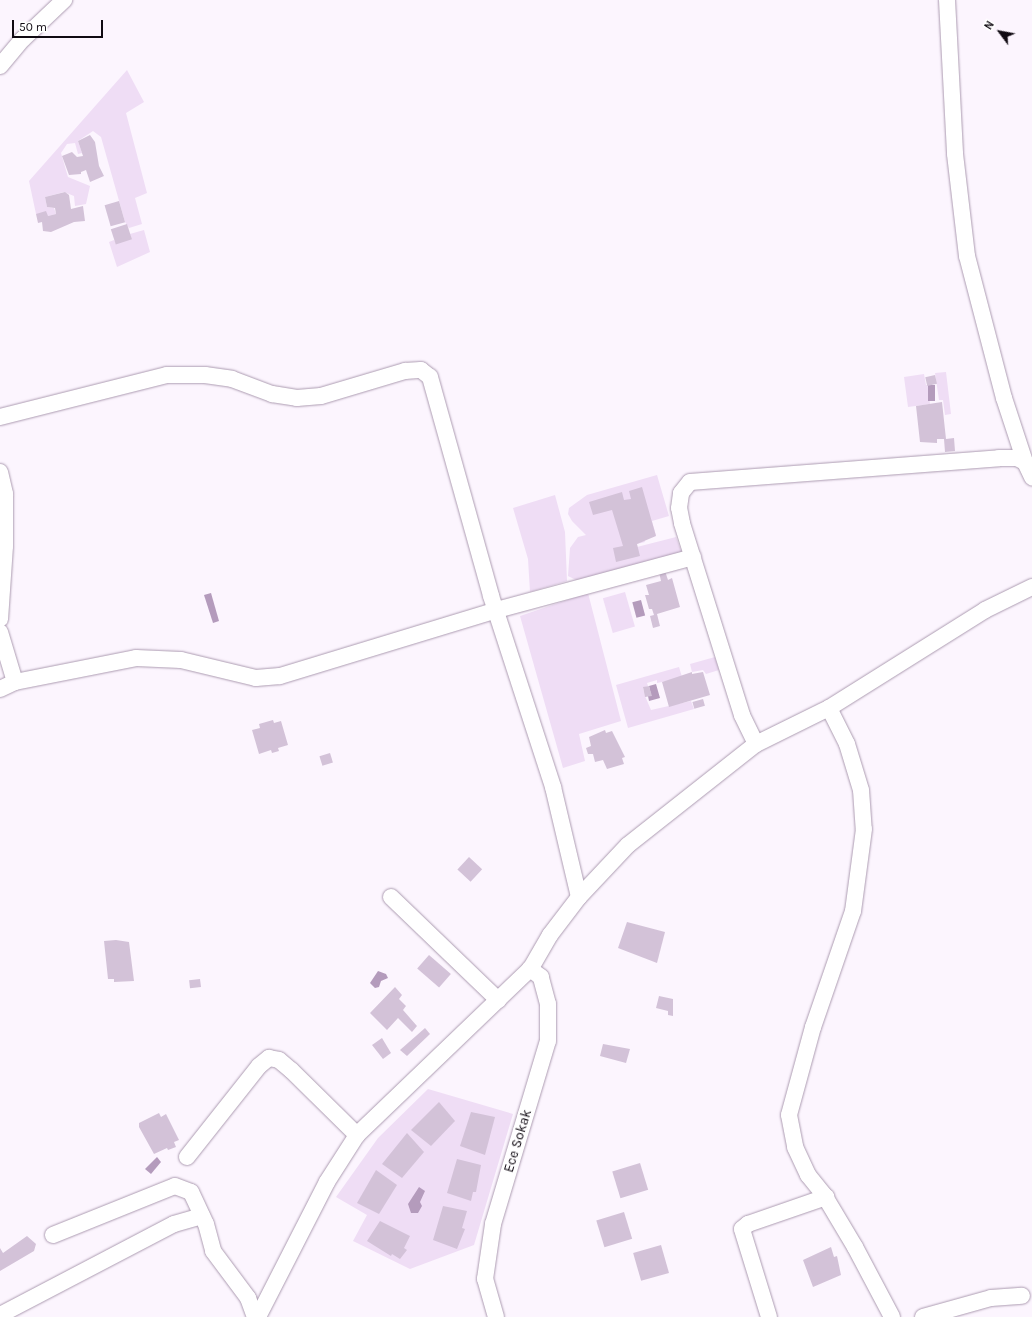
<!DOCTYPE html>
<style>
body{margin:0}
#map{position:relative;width:1032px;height:1317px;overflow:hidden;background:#fcf5fe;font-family:Karla,sans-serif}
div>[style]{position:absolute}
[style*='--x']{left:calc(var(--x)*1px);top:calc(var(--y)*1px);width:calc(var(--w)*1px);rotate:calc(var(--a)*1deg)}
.green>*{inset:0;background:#efddf5;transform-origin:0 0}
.water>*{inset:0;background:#b49bbc;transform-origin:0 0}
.building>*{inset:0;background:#d3c2d8;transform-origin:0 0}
.roads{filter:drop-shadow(0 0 1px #ac9bb1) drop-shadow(0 0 1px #ac9bb1)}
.minor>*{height:16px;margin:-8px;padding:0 8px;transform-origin:8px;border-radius:8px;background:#fff}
span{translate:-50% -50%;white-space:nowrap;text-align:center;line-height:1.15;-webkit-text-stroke:4px #fff;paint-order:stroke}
.street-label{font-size:14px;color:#100a12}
.north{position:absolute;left:980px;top:12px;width:40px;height:40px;-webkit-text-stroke:3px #fff;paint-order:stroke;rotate:302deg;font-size:11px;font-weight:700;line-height:16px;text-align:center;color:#100a12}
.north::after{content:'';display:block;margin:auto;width:14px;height:18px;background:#100a12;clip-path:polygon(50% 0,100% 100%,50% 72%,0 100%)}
.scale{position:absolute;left:12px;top:20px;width:91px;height:18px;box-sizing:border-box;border:2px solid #100a12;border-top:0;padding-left:5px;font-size:12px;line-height:14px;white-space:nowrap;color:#100a12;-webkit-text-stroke:3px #fff;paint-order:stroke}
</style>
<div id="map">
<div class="green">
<div style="clip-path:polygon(127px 70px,144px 102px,126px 113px,147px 193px,135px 198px,142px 224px,129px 228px,125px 222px,101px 137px,93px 131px,78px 141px,82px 153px,78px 154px,75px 143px,67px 144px,61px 153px,68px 177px,90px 186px,86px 204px,75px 206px,74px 196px,64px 192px,45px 197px,47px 207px,54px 208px,56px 214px,48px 216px,36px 214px,29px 181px)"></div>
<div style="clip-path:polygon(144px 230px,150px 252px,117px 267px,109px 242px,114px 240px,116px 243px,131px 239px,130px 234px)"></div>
<div style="clip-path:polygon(946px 372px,951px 414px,945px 415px,943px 400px,939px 400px,935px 373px)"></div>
<div style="clip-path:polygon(924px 374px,926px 385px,928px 385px,930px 404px,908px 407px,904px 377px)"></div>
<div style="clip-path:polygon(657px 475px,669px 516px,652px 521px,656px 535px,644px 539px,645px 542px,637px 544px,637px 547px,676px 537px,682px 553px,578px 581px,568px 576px,570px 548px,578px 537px,586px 535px,572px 521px,568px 514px,569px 508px,587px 495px)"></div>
<div style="clip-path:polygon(555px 495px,565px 532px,567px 581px,530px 592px,528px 559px,513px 508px)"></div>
<div style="left:625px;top:592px;width:36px;height:23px;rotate:74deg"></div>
<div style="clip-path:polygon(588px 593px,621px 721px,579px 734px,585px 761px,563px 768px,520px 616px)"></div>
<div style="clip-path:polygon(715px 657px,719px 670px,706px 674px,703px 670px,692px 672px,690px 664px)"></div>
<div style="clip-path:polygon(679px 667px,682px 677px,662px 682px,657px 683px,657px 680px,647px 683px,648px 686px,643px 688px,645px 696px,651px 710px,691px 701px,694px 709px,628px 728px,616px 685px)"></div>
<div style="clip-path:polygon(428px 1089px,513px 1114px,474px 1245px,410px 1269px,353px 1241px,367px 1215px,336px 1197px,378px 1138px)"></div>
</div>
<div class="water">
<div style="left:928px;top:385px;width:7px;height:16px"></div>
<div style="clip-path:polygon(211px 593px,219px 621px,213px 623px,204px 595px)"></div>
<div style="left:641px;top:600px;width:16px;height:9px;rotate:75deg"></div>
<div style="clip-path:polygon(656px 684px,660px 698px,649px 701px,648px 696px,651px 695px,649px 686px)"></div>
<div style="clip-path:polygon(378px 971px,386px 974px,388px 978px,381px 981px,379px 987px,375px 988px,370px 983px)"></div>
<div style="clip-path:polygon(157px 1157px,161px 1162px,151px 1174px,145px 1169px)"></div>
<div style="clip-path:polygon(419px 1187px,425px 1191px,420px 1202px,422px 1206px,418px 1213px,411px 1213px,408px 1204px)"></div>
</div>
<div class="building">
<div style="clip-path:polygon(90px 135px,95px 142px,99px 166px,104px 176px,90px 182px,86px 170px,81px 172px,81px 174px,69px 175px,62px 156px,72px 152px,77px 157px,83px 156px,78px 141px)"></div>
<div style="clip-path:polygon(65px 192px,69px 195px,71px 209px,83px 206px,85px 221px,74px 222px,51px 232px,43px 231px,42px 222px,38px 223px,36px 214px,46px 211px,48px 216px,56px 214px,55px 208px,47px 207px,45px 197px)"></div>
<div style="left:119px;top:201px;width:22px;height:15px;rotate:74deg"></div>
<div style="left:127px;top:224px;width:16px;height:17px;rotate:72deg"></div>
<div style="left:935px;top:375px;width:9px;height:10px;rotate:77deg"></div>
<div style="clip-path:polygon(942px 402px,946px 439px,954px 438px,955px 451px,945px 452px,944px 439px,937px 439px,937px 443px,920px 442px,916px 406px)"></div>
<div style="clip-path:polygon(642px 487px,656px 536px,637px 544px,640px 556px,616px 562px,613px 548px,623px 546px,612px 510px,593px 515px,589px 502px,622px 492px,624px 500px,631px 499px,629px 491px)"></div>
<div style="clip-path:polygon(665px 571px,668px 580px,672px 578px,680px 607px,657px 614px,660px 626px,653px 628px,650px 616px,654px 615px,652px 609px,649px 609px,645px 595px,649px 595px,646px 585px,661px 581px,659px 572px)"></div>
<div style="clip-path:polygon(692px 672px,692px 674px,703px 672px,710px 695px,669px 707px,662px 682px)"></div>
<div style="clip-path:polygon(649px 686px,652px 696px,645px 697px,643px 687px)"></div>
<div style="left:703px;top:699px;width:7px;height:11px;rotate:74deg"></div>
<div style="clip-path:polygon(273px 720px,274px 723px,281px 721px,288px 745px,278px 748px,279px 751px,272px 753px,271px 750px,259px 754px,252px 730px,260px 728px,259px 724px)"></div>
<div style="clip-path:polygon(605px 730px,606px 733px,612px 731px,625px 757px,622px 758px,624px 764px,607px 769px,603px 760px,595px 762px,593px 754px,588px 754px,586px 748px,591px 746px,589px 737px)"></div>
<div style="left:330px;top:753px;width:10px;height:11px;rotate:73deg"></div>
<div style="left:469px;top:857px;width:18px;height:17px;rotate:43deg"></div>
<div style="clip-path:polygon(627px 922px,665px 932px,657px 963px,618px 948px)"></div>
<div style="clip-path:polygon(116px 940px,129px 942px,134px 981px,114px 982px,114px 979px,108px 979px,104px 941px)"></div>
<div style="left:429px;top:955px;width:29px;height:18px;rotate:41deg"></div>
<div style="left:200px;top:979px;width:8px;height:11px;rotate:83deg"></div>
<div style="clip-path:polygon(395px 987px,402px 995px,399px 999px,406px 1006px,403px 1010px,417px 1026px,412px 1032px,398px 1018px,387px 1030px,370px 1013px)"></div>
<div style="clip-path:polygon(659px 996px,673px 999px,673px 1016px,668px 1015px,668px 1011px,656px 1008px)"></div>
<div style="clip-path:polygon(425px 1028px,430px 1034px,407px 1056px,400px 1050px)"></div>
<div style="clip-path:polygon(382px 1038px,391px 1053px,383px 1059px,372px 1045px)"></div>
<div style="clip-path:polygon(603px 1044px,630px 1049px,626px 1063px,600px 1056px)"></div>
<div style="clip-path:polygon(439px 1102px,455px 1121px,431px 1146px,411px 1130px)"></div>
<div style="clip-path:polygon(471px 1112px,495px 1117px,485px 1155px,460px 1146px)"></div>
<div style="clip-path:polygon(159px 1113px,161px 1117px,166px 1114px,179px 1140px,174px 1142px,176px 1147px,168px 1150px,167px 1148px,154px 1154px,139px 1127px,139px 1123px)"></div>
<div style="clip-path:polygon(407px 1133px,424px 1152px,402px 1178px,382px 1164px)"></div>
<div style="clip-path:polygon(457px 1159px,481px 1165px,476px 1192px,473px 1192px,471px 1201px,447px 1193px)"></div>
<div style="left:640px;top:1163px;width:28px;height:29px;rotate:73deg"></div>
<div style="clip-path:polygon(376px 1170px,397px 1185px,379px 1214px,357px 1203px)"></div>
<div style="clip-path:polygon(443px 1206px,467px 1211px,462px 1228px,465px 1229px,457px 1249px,433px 1240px)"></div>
<div style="left:624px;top:1212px;width:28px;height:29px;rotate:73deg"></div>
<div style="clip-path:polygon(380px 1221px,410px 1236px,404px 1248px,407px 1250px,400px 1259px,392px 1254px,391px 1256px,367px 1241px)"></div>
<div style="clip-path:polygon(27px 1236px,36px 1244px,34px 1251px,0 1271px,0 1248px,3px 1253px)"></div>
<div style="left:661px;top:1245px;width:29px;height:29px;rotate:74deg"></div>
<div style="clip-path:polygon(831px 1247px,834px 1257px,837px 1256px,841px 1275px,813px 1287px,803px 1260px)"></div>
</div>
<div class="roads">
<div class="minor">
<div style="--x:947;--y:0;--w:154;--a:87"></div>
<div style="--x:955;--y:154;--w:103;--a:83.3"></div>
<div style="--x:967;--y:256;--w:147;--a:75.4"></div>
<div style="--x:1004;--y:398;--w:67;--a:71.8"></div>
<div style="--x:0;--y:66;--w:35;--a:-50"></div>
<div style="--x:23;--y:39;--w:57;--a:-43.6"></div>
<div style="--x:0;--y:417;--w:172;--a:-14.1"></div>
<div style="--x:167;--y:375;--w:38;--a:0"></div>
<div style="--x:205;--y:375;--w:27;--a:8"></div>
<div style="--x:232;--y:379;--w:43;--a:20.6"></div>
<div style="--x:272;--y:394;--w:25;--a:9"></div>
<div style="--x:297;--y:398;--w:24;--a:-5"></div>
<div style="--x:321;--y:396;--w:88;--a:-16.6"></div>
<div style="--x:405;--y:371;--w:16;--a:-4"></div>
<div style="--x:421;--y:370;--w:11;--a:38"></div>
<div style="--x:430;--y:377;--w:227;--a:74.4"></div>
<div style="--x:491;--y:596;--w:201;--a:72"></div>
<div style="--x:553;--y:787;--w:113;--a:76.7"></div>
<div style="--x:579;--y:897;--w:48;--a:127.3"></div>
<div style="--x:550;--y:935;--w:39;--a:120"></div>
<div style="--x:530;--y:969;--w:240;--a:136.2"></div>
<div style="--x:357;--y:1135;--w:56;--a:122.6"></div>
<div style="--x:327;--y:1182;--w:152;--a:117.1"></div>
<div style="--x:0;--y:472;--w:23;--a:77"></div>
<div style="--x:5;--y:494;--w:52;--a:90"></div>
<div style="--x:5;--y:546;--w:73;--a:93.9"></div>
<div style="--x:0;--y:632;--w:52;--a:73.3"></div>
<div style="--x:0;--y:689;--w:17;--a:-25"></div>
<div style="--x:15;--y:682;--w:123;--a:-11.2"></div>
<div style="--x:136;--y:658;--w:45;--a:2.5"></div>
<div style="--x:181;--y:660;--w:77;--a:13.5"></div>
<div style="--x:256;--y:678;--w:24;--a:-5"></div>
<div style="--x:280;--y:676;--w:227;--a:-16.9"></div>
<div style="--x:497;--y:610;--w:203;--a:-15.1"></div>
<div style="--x:829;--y:708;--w:184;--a:-32.1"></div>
<div style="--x:985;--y:610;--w:52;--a:-26.1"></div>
<div style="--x:756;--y:744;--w:81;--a:-26.3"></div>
<div style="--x:829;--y:708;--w:40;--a:63.4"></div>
<div style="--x:847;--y:744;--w:48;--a:73.1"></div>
<div style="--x:861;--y:790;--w:39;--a:86"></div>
<div style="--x:864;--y:829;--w:83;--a:97.6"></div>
<div style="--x:853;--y:911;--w:123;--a:109"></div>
<div style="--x:813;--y:1027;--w:91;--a:105.3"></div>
<div style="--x:789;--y:1115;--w:33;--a:79"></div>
<div style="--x:795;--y:1147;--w:31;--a:65"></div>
<div style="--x:808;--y:1175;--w:26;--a:51"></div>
<div style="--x:824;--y:1195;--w:61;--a:59.2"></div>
<div style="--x:855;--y:1247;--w:79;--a:62.1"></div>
<div style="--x:391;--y:897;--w:149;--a:43.9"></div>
<div style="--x:579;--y:897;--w:71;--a:-46.7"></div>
<div style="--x:628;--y:845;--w:163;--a:-38.3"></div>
<div style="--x:756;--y:744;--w:32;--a:-116"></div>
<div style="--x:742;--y:715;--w:201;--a:-107.4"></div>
<div style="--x:682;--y:523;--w:15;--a:-101"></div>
<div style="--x:679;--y:508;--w:15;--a:-82"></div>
<div style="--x:681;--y:493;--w:14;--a:-51"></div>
<div style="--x:690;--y:482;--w:310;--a:-4.4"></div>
<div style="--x:999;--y:458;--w:18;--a:0"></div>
<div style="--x:1017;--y:458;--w:9;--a:27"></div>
<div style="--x:1025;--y:462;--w:17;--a:65"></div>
<div style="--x:187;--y:1157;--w:116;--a:-51.6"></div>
<div style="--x:259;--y:1066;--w:13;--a:-39"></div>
<div style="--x:269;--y:1058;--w:10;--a:11"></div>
<div style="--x:279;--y:1060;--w:16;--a:40"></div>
<div style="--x:291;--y:1070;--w:93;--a:44.6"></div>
<div style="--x:53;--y:1235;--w:131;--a:-21.9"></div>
<div style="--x:175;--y:1186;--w:17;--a:21"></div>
<div style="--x:191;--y:1192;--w:35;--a:65"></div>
<div style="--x:206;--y:1224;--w:28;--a:75"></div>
<div style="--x:213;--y:1251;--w:59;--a:53.3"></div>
<div style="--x:248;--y:1298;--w:20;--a:70"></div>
<div style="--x:0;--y:1315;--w:196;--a:-27.6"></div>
<div style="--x:174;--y:1224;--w:29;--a:-16"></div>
<div style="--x:496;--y:1317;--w:40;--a:-106"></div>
<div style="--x:485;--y:1279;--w:56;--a:-81.7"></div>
<div style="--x:493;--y:1224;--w:191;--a:-73.3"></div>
<div style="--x:548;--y:1041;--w:37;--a:-90"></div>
<div style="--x:548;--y:1004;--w:28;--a:-105"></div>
<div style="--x:541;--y:977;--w:14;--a:-144"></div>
<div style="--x:769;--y:1317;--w:92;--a:-107.1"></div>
<div style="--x:742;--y:1229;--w:8;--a:-40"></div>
<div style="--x:748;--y:1224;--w:83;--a:-19.1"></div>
<div style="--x:923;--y:1317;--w:71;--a:-15.6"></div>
<div style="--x:991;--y:1298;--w:31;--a:-4"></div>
</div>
</div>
<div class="street-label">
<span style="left:518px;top:1141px;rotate:-73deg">Ece Sokak</span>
</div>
<div class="north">N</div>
<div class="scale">50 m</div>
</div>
